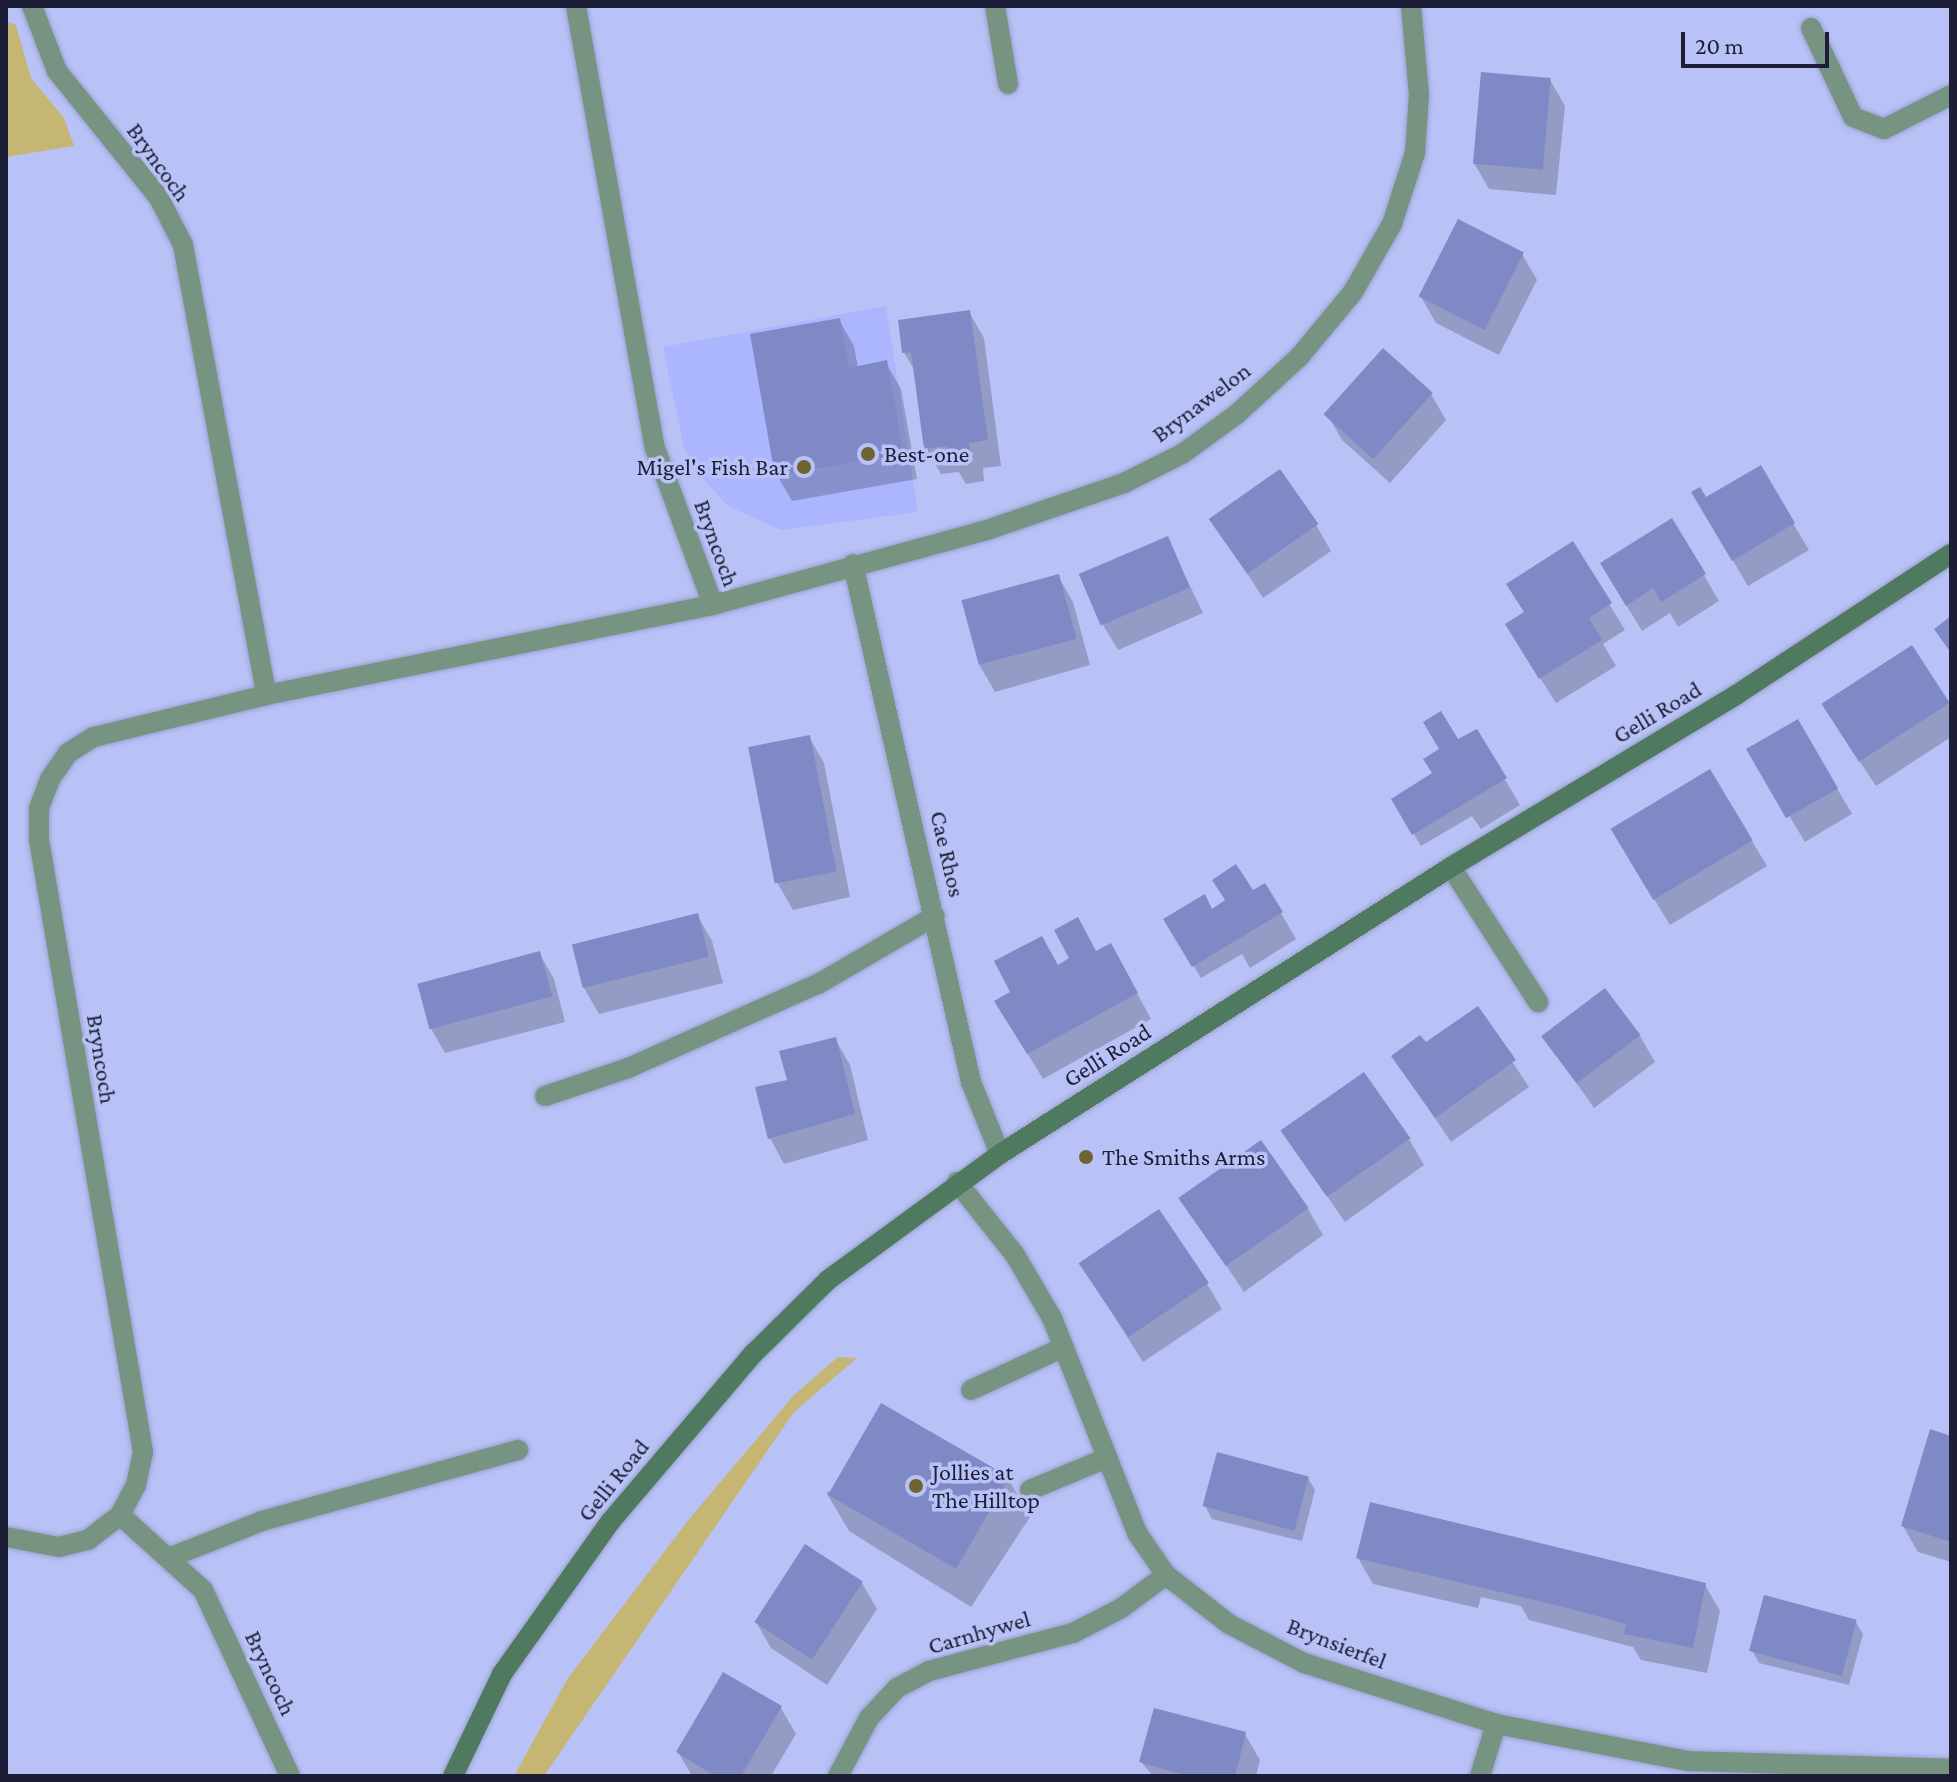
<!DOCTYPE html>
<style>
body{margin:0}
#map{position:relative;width:1957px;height:1782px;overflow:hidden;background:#b9c2f6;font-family:"Crimson Pro",serif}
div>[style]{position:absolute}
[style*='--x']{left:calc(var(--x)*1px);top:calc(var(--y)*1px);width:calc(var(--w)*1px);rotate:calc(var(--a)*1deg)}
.built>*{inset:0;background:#abb6fe}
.green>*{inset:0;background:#c5b673}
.shadow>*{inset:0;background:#0003;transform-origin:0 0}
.building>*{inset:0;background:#7f89c6;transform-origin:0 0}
.roads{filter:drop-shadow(0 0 2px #99a1d0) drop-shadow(0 0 2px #99a1d0)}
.lane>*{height:20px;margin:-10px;padding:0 10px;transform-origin:10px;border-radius:10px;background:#779381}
.street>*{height:20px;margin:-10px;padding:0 10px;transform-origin:10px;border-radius:10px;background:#779381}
.secondary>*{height:20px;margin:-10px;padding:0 10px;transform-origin:10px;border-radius:10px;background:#507a60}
.dots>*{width:22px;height:22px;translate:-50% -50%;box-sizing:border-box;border:4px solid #b9c2f6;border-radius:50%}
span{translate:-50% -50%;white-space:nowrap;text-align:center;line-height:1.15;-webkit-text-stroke:7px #b9c2f6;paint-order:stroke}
.street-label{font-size:24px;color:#1b1e36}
.poi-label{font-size:24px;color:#1b1e36}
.left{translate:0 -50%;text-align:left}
.right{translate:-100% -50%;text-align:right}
.frame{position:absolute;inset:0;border:8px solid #1b1e36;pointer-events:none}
.scale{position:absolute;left:1681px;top:32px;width:148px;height:36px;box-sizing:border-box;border:4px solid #1b1e36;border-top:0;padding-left:10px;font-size:24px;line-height:28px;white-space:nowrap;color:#1b1e36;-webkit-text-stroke:6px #b9c2f6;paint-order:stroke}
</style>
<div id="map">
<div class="built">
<div style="clip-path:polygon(886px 306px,918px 512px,781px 530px,728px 506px,695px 470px,684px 447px,663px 347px)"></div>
</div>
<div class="green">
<div style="clip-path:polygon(6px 22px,16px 25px,31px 78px,64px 118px,74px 146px,6px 157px)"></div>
<div style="clip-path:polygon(838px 1357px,857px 1358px,794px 1412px,544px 1776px,514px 1776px,568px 1678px,690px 1518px,794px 1395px)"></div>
</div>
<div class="shadow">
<div style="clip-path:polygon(1550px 80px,1565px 106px,1556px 195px,1489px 189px,1474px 163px)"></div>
<div style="clip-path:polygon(1522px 254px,1537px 280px,1499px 355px,1436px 323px,1421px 297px)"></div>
<div style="clip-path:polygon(969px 312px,984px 338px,1001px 466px,983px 468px,984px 481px,966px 484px,959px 472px,941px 474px,926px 448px,916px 373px,904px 352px)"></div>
<div style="clip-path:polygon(839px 320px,854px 346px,858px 368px,886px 363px,901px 389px,917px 479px,792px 501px,777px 475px)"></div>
<div style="clip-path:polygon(1431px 394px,1446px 420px,1390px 483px,1342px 440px,1327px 414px)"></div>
<div style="clip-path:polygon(1760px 468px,1809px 550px,1748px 586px,1693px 493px,1706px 500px)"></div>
<div style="clip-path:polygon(1211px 518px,1316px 525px,1331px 551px,1263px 598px)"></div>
<div style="clip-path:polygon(1672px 521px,1719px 601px,1678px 627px,1670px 613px,1642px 631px,1617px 590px)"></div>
<div style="clip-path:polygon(1167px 538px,1203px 613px,1118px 650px,1103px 625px)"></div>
<div style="clip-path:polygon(1573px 544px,1625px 630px,1603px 644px,1616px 666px,1556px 703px,1523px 651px,1525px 613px)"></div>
<div style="clip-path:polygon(1058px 576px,1073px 602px,1090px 665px,995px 692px,980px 666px,963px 602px)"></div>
<div style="clip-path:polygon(1912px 648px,1951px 708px,1951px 737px,1876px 786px,1839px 730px)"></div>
<div style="left:1797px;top:722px;width:107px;height:55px;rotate:59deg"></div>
<div style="clip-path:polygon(1476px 731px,1520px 805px,1481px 829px,1472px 816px,1421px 846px,1393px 800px,1434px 774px,1441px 750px)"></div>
<div style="clip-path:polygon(809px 737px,824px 763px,850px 897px,793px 910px,778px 884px)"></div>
<div style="clip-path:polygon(1752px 841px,1767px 866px,1670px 925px,1629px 858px)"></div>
<div style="clip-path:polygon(1252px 893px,1281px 913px,1296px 939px,1250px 968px,1242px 954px,1201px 978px,1166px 920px,1213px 911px)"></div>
<div style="clip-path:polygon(697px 915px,712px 941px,723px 983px,599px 1014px,584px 988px,574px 946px)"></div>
<div style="clip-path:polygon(539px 953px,554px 979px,565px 1022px,445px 1053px,430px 1027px)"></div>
<div style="clip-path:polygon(1096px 954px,1125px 971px,1151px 1019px,1043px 1079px,1012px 1028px,1058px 967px)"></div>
<div style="clip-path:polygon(1477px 1009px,1529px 1087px,1451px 1142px,1393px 1056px,1425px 1045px)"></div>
<div style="clip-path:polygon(1640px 1036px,1655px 1062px,1594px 1108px,1544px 1037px)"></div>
<div style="clip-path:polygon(835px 1039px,850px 1065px,868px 1140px,784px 1164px,770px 1138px)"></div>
<div style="clip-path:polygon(1282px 1131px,1409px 1139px,1424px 1165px,1345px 1222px)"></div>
<div style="clip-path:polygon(1181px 1198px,1308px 1209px,1323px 1235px,1244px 1292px)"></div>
<div style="clip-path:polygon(1081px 1264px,1207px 1284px,1222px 1309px,1143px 1362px)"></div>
<div style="clip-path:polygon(1951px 1438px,1951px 1562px,1918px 1552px,1903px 1526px)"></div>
<div style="clip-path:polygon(1008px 1478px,1030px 1517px,971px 1607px,849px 1531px,826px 1492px)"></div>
<div style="clip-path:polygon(1308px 1478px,1315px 1490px,1302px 1541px,1212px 1519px,1205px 1506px)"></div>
<div style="clip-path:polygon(1358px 1558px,1705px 1585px,1720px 1611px,1707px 1673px,1641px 1660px,1633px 1647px,1529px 1620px,1521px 1606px,1481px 1597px,1478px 1608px,1373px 1584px)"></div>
<div style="clip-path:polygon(862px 1583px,877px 1609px,827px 1685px,771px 1648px,756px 1622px)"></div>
<div style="clip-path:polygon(1855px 1621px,1863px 1634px,1849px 1685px,1759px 1663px,1752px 1650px)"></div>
<div style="clip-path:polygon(781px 1708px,796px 1734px,771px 1776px,692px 1776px,678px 1752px)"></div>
<div style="clip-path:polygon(1245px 1734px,1260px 1760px,1256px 1776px,1153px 1776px,1141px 1762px)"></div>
</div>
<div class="building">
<div style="left:1481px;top:72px;width:70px;height:92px;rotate:5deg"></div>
<div style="left:1458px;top:219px;width:74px;height:87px;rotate:27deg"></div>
<div style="clip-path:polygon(970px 310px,988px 440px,969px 443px,971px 455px,949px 458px,947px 446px,924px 449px,911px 352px,902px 353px,898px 320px)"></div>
<div style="clip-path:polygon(840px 318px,849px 368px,887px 360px,903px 453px,775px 476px,750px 334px)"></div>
<div style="left:1383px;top:348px;width:67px;height:89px;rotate:42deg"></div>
<div style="clip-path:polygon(1761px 465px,1795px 523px,1732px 561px,1691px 492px,1700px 487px,1706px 497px)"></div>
<div style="left:1280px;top:469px;width:67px;height:87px;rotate:55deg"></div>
<div style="clip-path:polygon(1672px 518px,1706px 574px,1661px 602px,1653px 588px,1626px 606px,1600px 563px)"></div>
<div style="left:1168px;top:536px;width:56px;height:97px;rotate:67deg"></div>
<div style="clip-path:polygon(1573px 541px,1612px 603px,1589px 618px,1602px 640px,1539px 679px,1505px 624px,1524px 612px,1506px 584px)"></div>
<div style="left:1059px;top:574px;width:67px;height:101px;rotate:75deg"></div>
<div style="clip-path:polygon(1951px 616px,1951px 653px,1934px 629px)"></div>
<div style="left:1912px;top:645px;width:69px;height:108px;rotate:57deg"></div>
<div style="clip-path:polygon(1441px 711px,1458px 739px,1477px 729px,1507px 778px,1412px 835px,1391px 799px,1432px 773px,1423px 759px,1439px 749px,1423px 722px)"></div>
<div style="left:1798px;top:719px;width:80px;height:60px;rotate:60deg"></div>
<div style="left:810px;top:735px;width:139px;height:63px;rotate:79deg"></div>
<div style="left:1710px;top:769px;width:83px;height:116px;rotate:59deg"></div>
<div style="clip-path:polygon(1236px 864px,1253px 890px,1265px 883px,1283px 912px,1192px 967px,1163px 919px,1205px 894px,1212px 909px,1225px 900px,1212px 880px)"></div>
<div style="left:698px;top:913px;width:45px;height:130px;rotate:76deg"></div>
<div style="clip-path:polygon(1078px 917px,1096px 951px,1111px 943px,1138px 993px,1027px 1054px,994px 1001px,1010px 992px,994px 961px,1042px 936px,1058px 965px,1069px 958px,1054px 930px)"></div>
<div style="left:540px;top:951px;width:47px;height:127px;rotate:75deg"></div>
<div style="left:1605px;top:988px;width:59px;height:80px;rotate:53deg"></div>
<div style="clip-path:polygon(1478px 1006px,1516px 1060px,1435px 1118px,1391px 1056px,1420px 1035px,1426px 1042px)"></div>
<div style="clip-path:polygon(836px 1037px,855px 1114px,768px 1139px,755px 1087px,787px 1080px,779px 1051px)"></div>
<div style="left:1364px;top:1072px;width:81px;height:102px;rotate:55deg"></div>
<div style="left:1261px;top:1140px;width:83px;height:101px;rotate:55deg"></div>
<div style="left:1159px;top:1209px;width:89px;height:97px;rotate:56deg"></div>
<div style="left:881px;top:1403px;width:148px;height:106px;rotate:30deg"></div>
<div style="clip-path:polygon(1930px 1429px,1951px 1436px,1951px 1542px,1901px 1526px)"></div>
<div style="left:1217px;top:1452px;width:95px;height:56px;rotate:15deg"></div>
<div style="clip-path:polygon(1370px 1502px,1706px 1583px,1693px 1648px,1624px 1634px,1626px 1624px,1568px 1608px,1356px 1558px)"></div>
<div style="left:805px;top:1544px;width:69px;height:93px;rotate:33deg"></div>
<div style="left:1764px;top:1595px;width:96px;height:58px;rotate:15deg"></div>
<div style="clip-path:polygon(723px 1672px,782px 1706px,741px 1776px,715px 1776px,676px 1752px)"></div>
<div style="clip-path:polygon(1154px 1708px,1246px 1732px,1235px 1776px,1189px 1776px,1139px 1762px)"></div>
</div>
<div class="roads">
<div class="lane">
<div style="--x:1811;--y:28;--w:98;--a:64.7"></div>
<div style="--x:1853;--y:117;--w:33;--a:21"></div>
<div style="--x:1884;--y:129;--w:75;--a:-26.9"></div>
<div style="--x:1451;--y:867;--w:161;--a:57.2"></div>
<div style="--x:971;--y:1390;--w:102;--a:-24.8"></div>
<div style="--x:1030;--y:1490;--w:83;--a:-22.6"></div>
</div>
<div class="street">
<div style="--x:32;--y:6;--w:70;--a:69"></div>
<div style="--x:57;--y:71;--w:163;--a:51.2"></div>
<div style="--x:159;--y:198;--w:53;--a:62.9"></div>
<div style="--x:183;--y:245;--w:458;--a:79.5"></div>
<div style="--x:576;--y:6;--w:449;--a:79.9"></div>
<div style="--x:655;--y:448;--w:167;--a:69.7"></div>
<div style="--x:995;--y:6;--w:79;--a:80.5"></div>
<div style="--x:853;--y:564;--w:531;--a:77.17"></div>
<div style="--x:971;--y:1082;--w:78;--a:68.1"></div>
<div style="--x:545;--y:1096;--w:88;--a:-18.6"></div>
<div style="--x:628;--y:1068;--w:208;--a:-23.9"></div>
<div style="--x:818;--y:984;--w:135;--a:-30.2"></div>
<div style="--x:957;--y:1182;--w:93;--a:51.5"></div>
<div style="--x:1015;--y:1255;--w:73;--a:59.6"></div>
<div style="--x:1052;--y:1318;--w:231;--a:68.4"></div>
<div style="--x:1137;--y:1533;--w:51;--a:55.4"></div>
<div style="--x:1166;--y:1575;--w:80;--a:37.9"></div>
<div style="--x:1229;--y:1624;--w:85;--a:27.5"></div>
<div style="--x:1304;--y:1663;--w:201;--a:17.6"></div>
<div style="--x:1496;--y:1724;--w:196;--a:10.9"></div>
<div style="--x:1688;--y:1761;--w:263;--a:1.7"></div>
<div style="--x:120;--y:1515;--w:112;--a:42.1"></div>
<div style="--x:203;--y:1590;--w:205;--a:64.9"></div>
<div style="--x:6;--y:1537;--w:54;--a:10.7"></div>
<div style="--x:59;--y:1547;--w:30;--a:-14"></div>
<div style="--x:88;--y:1540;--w:41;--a:-38"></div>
<div style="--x:120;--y:1515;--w:34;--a:-62"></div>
<div style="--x:136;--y:1485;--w:34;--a:-78"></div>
<div style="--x:143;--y:1452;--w:621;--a:-99.64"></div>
<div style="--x:39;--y:840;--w:32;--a:-90"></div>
<div style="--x:39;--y:808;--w:31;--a:-69"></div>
<div style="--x:50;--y:779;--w:32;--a:-55"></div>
<div style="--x:68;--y:753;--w:31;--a:-32"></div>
<div style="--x:94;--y:737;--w:177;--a:-13.7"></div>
<div style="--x:266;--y:695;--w:456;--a:-11.4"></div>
<div style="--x:713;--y:605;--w:284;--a:-15.3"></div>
<div style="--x:987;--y:530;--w:145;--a:-18.9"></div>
<div style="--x:1124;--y:483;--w:65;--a:-26.6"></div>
<div style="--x:1182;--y:454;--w:68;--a:-36"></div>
<div style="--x:1237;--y:414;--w:86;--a:-42.6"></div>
<div style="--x:1300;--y:356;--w:83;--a:-50.4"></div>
<div style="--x:1353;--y:292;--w:78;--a:-60.2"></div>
<div style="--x:1392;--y:224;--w:75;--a:-72.1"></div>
<div style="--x:1415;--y:153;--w:58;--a:-86.1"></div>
<div style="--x:1419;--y:95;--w:89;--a:-95.1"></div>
<div style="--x:171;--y:1557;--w:98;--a:-21.6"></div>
<div style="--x:262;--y:1521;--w:266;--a:-15.5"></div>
<div style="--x:838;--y:1776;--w:66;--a:-61.9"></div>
<div style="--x:869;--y:1718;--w:41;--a:-47"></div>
<div style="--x:897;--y:1688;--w:36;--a:-28"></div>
<div style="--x:929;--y:1671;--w:149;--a:-14.8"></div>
<div style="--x:1073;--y:1633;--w:53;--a:-27.1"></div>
<div style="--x:1120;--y:1609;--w:57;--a:-36.5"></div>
<div style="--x:1480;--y:1776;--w:54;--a:-72.9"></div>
</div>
<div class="secondary">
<div style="--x:453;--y:1776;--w:113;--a:-64.3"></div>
<div style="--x:502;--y:1674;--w:186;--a:-54.6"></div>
<div style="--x:610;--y:1522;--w:221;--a:-49.6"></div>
<div style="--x:753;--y:1354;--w:105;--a:-44.6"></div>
<div style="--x:828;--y:1280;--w:213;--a:-36.2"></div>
<div style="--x:1000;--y:1154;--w:535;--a:-32.47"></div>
<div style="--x:1451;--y:867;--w:333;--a:-31.1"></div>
<div style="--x:1736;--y:695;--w:257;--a:-33.3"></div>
</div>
</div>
<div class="dots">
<div style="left:868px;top:454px;background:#6f6330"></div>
<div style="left:804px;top:467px;background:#6f6330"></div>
<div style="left:1086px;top:1157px;background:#6f6330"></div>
<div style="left:916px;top:1486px;background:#6f6330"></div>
</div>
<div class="street-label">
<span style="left:159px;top:162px;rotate:54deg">Bryncoch</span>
<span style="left:1201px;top:402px;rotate:-37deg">Brynawelon</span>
<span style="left:717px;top:543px;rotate:70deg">Bryncoch</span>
<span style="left:1657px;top:712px;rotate:-31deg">Gelli Road</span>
<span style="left:948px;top:854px;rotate:77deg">Cae Rhos</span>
<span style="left:1107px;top:1055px;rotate:-32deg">Gelli Road</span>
<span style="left:102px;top:1059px;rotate:81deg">Bryncoch</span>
<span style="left:613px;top:1480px;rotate:-51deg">Gelli Road</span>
<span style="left:979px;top:1632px;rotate:-16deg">Carnhywel</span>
<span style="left:1337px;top:1643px;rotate:21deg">Brynsierfel</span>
<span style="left:271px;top:1673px;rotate:65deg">Bryncoch</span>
</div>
<div class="poi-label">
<span class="left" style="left:884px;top:454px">Best-one</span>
<span class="right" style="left:788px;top:467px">Migel's Fish Bar</span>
<span class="left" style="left:1102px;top:1157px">The Smiths Arms</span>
<span class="left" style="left:932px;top:1486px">Jollies at<br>The Hilltop</span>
</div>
<div class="frame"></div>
<div class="scale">20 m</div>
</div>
